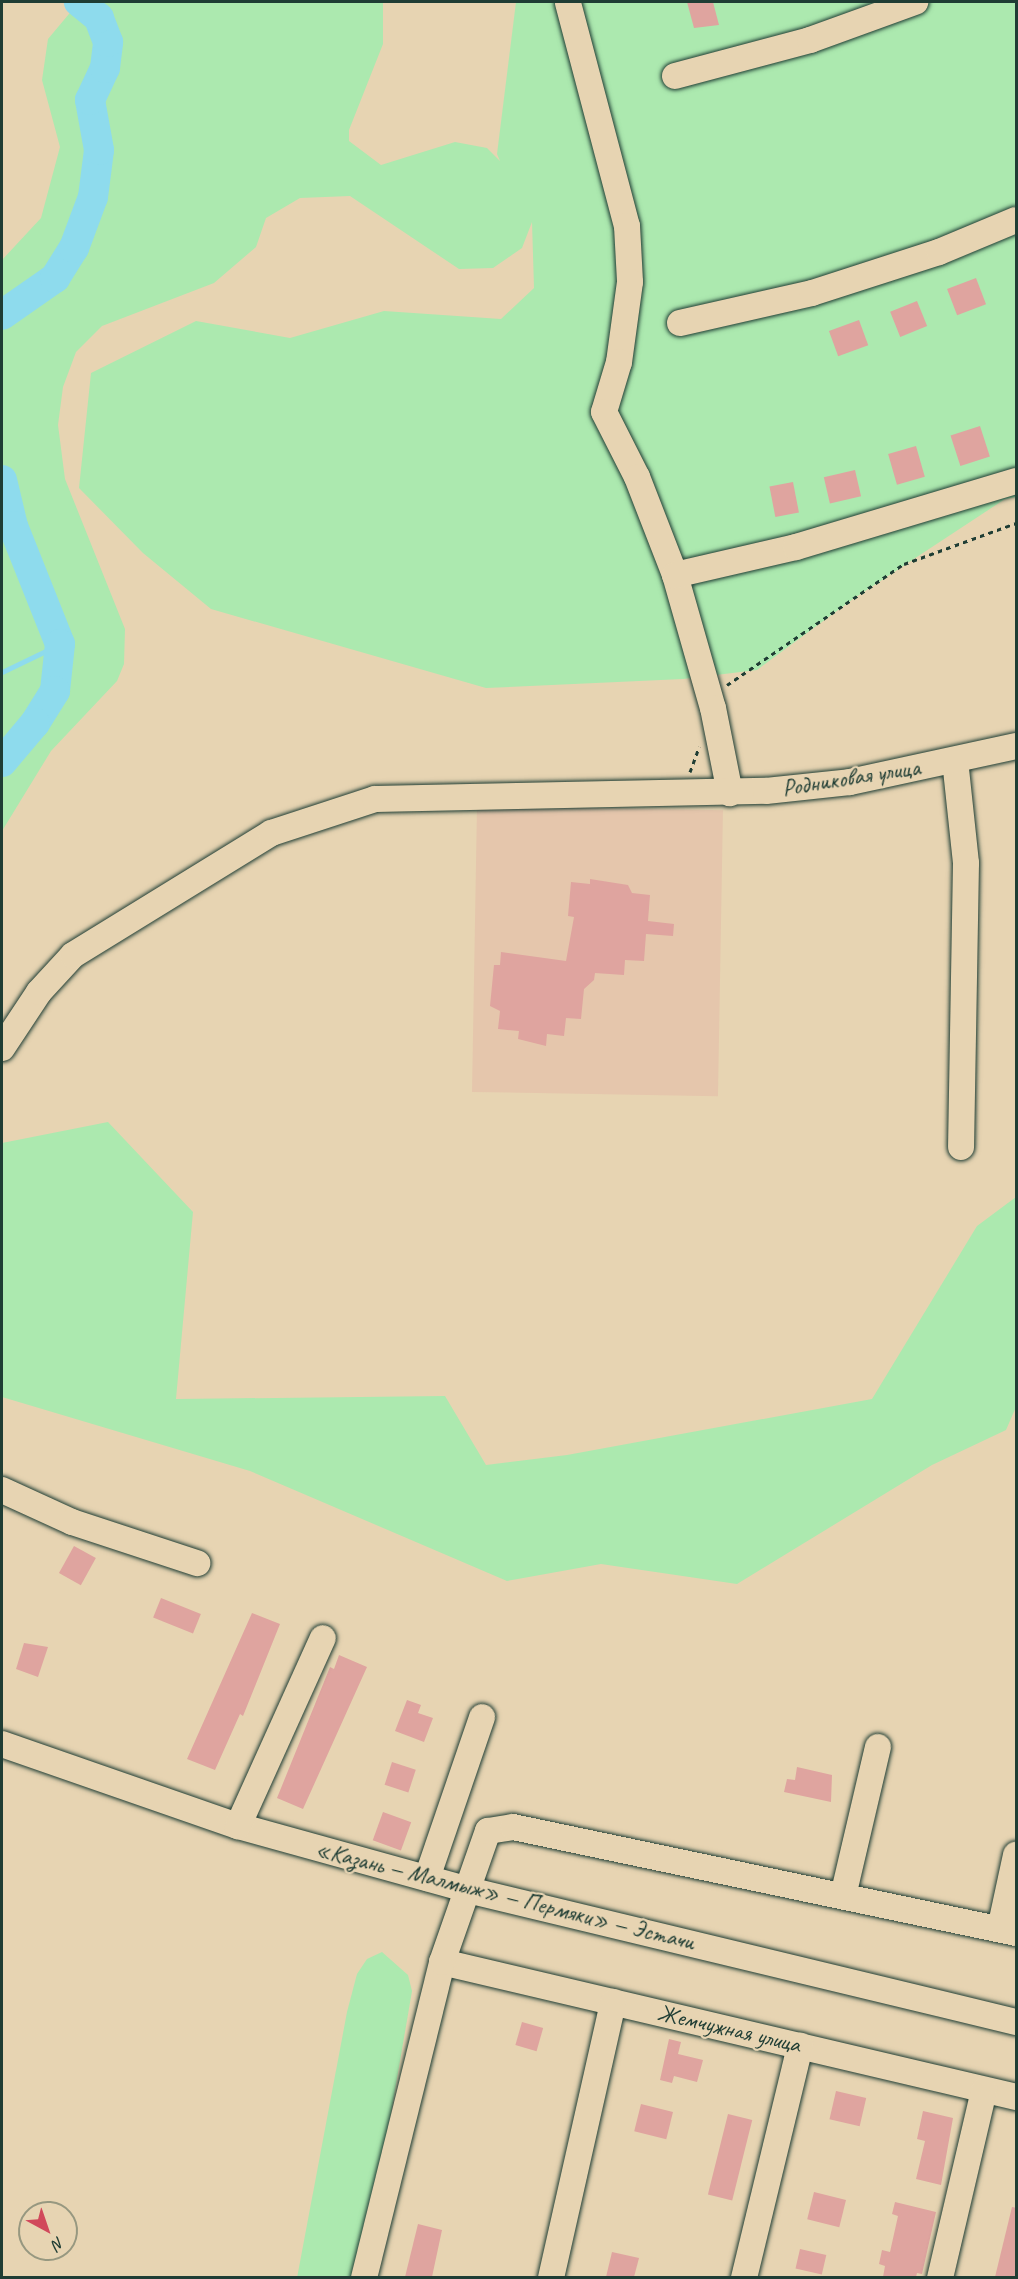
<!DOCTYPE html>
<meta charset="utf-8">
<style>
body{margin:0}
#map{position:relative;width:1018px;height:2279px;overflow:hidden;background:#e7d4b2;font-family:Caveat,sans-serif}
div>[style]{position:absolute}
[style*='--x']{left:calc(var(--x)*1px);top:calc(var(--y)*1px);width:calc(var(--w)*1px);rotate:calc(var(--a)*1deg)}
.built>*{inset:0;background:#e5c6ac;transform-origin:0 0}
.green>*{inset:0;background:#ace9af}
.stream>*{height:5px;margin:-2.5px;padding:0 2.5px;transform-origin:2.5px;border-radius:2.5px;background:#8edbed}
.river>*{height:30px;margin:-15px;padding:0 15px;transform-origin:15px;border-radius:15px;background:#8edbed}
.building>*{inset:0;background:#dfa49f;transform-origin:0 0}
.path>*{height:3px;margin-top:-1.5px;transform-origin:0;background:repeating-linear-gradient(90deg,#1f3d34 0 4.5px,transparent 0 9px)}
.roads{filter:drop-shadow(0 0 2px #1f3d34) drop-shadow(0 0 2px #1f3d34)}
.minor>*{height:26px;margin:-13px;padding:0 13px;transform-origin:13px;border-radius:13px;background:#e7d4b2}
span{translate:-50% -50%;white-space:nowrap;text-align:center;line-height:1.15;-webkit-text-stroke:4.5px #e7d4b2;paint-order:stroke}
.street-label{font-size:24px;color:#1f3d34}
.frame{position:absolute;inset:0;border:3px solid #1f3d34;pointer-events:none}
.north{position:absolute;left:18px;top:2201px;width:60px;height:60px;box-sizing:border-box;background:#e7d4b2;border:2px solid #979880;border-radius:50%;rotate:140deg;font-size:16px;font-weight:700;line-height:24px;text-align:center;color:#1f3d34}
.north::after{content:'';display:block;margin:auto;width:21px;height:27px;background:#d1495b;clip-path:polygon(50% 0,100% 100%,50% 72%,0 100%)}
</style>
<div id="map">
<div class="built">
<div style="left:477px;top:806px;width:246px;height:286px;rotate:1deg"></div>
</div>
<div class="green">
<div style="clip-path:polygon(79px 2px,383px 2px,383px 44px,349px 130px,349px 141px,381px 165px,455px 142px,487px 148px,500px 161px,497px 154px,516px 2px,1016px 2px,1016px 497px,1005px 499px,853px 599px,757px 670px,683px 679px,486px 688px,211px 609px,143px 553px,79px 488px,91px 373px,196px 321px,290px 338px,384px 311px,501px 319px,534px 288px,532px 222px,522px 248px,493px 268px,459px 269px,350px 196px,300px 198px,266px 218px,256px 247px,214px 283px,102px 326px,76px 352px,63px 387px,58px 425px,65px 479px,125px 629px,124px 664px,117px 681px,51px 751px,2px 831px,2px 260px,41px 218px,60px 147px,42px 80px,48px 39px)"></div>
<div style="clip-path:polygon(108px 1122px,193px 1212px,176px 1399px,445px 1396px,486px 1465px,567px 1455px,872px 1399px,977px 1226px,1016px 1197px,1016px 1407px,1006px 1430px,932px 1465px,737px 1584px,601px 1564px,507px 1581px,250px 1471px,2px 1397px,2px 1143px)"></div>
<div style="clip-path:polygon(382px 1952px,408px 1975px,412px 1991px,363px 2277px,297px 2278px,347px 2012px,357px 1974px,367px 1959px)"></div>
</div>
<div class="stream">
<div style="--x:2;--y:672;--w:64;--a:-25.8"></div>
</div>
<div class="river">
<div style="--x:2;--y:315;--w:65;--a:-34.9"></div>
<div style="--x:55;--y:278;--w:36;--a:-58"></div>
<div style="--x:74;--y:248;--w:54;--a:-69.6"></div>
<div style="--x:93;--y:197;--w:47;--a:-82.7"></div>
<div style="--x:99;--y:150;--w:51;--a:-100.2"></div>
<div style="--x:90;--y:100;--w:35;--a:-65"></div>
<div style="--x:105;--y:68;--w:26;--a:-83"></div>
<div style="--x:108;--y:42;--w:26;--a:-111"></div>
<div style="--x:99;--y:18;--w:26;--a:-141"></div>
<div style="--x:2;--y:480;--w:47;--a:76.6"></div>
<div style="--x:13;--y:526;--w:127;--a:68.3"></div>
<div style="--x:60;--y:644;--w:47;--a:96.1"></div>
<div style="--x:55;--y:691;--w:38;--a:122"></div>
<div style="--x:35;--y:723;--w:51;--a:130.2"></div>
</div>
<div class="building">
<div style="clip-path:polygon(687px 2px,713px 2px,719px 25px,694px 28px)"></div>
<div style="left:976px;top:278px;width:28px;height:31px;rotate:69deg"></div>
<div style="left:917px;top:301px;width:27px;height:29px;rotate:68deg"></div>
<div style="left:859px;top:320px;width:27px;height:32px;rotate:70deg"></div>
<div style="left:980px;top:426px;width:32px;height:31px;rotate:72deg"></div>
<div style="left:916px;top:446px;width:32px;height:29px;rotate:74deg"></div>
<div style="left:855px;top:470px;width:27px;height:32px;rotate:77deg"></div>
<div style="left:793px;top:482px;width:31px;height:24px;rotate:79deg"></div>
<div style="clip-path:polygon(590px 879px,628px 885px,632px 893px,650px 895px,648px 921px,674px 924px,673px 936px,646px 934px,644px 961px,625px 960px,624px 975px,595px 973px,594px 980px,584px 989px,581px 1019px,566px 1018px,564px 1036px,547px 1034px,546px 1046px,518px 1039px,519px 1031px,498px 1029px,500px 1011px,490px 1006px,494px 965px,500px 965px,501px 952px,566px 961px,574px 917px,568px 916px,571px 882px,590px 884px)"></div>
<div style="left:74px;top:1546px;width:25px;height:31px;rotate:29deg"></div>
<div style="left:161px;top:1598px;width:43px;height:21px;rotate:22deg"></div>
<div style="clip-path:polygon(252px 1613px,280px 1624px,243px 1716px,240px 1714px,215px 1770px,187px 1759px)"></div>
<div style="clip-path:polygon(24px 1643px,48px 1647px,38px 1677px,16px 1669px)"></div>
<div style="clip-path:polygon(339px 1655px,367px 1667px,303px 1809px,277px 1798px,330px 1667px,334px 1669px)"></div>
<div style="clip-path:polygon(407px 1700px,421px 1705px,418px 1713px,433px 1718px,424px 1742px,395px 1731px)"></div>
<div style="left:392px;top:1762px;width:25px;height:24px;rotate:18deg"></div>
<div style="clip-path:polygon(797px 1767px,832px 1775px,831px 1802px,784px 1792px,787px 1779px,795px 1780px)"></div>
<div style="left:383px;top:1812px;width:30px;height:30px;rotate:20deg"></div>
<div style="left:522px;top:2022px;width:22px;height:24px;rotate:16deg"></div>
<div style="clip-path:polygon(669px 2039px,681px 2042px,678px 2054px,703px 2060px,697px 2082px,674px 2076px,672px 2083px,660px 2080px)"></div>
<div style="left:836px;top:2091px;width:31px;height:29px;rotate:13deg"></div>
<div style="left:641px;top:2104px;width:33px;height:28px;rotate:14deg"></div>
<div style="clip-path:polygon(923px 2111px,953px 2118px,941px 2185px,916px 2179px,925px 2141px,917px 2139px)"></div>
<div style="left:728px;top:2114px;width:25px;height:83px;rotate:14deg"></div>
<div style="left:814px;top:2192px;width:33px;height:28px;rotate:14deg"></div>
<div style="clip-path:polygon(895px 2202px,936px 2212px,922px 2274px,917px 2273px,916px 2277px,883px 2277px,885px 2266px,879px 2264px,882px 2250px,890px 2252px,898px 2216px,892px 2214px)"></div>
<div style="clip-path:polygon(1012px 2207px,1017px 2208px,1017px 2277px,995px 2277px)"></div>
<div style="clip-path:polygon(418px 2224px,442px 2230px,432px 2277px,405px 2277px)"></div>
<div style="left:800px;top:2249px;width:27px;height:20px;rotate:13deg"></div>
<div style="clip-path:polygon(612px 2252px,639px 2258px,634px 2277px,606px 2277px)"></div>
</div>
<div class="path">
<div style="--x:727;--y:685;--w:214;--a:-34.4"></div>
<div style="--x:904;--y:564;--w:119;--a:-20.1"></div>
<div style="--x:690;--y:772;--w:27;--a:-70"></div>
</div>
<div class="roads">
<div class="minor">
<div style="--x:568;--y:3;--w:231;--a:75.2"></div>
<div style="--x:627;--y:226;--w:56;--a:86.9"></div>
<div style="--x:630;--y:282;--w:81;--a:97.8"></div>
<div style="--x:619;--y:362;--w:52;--a:106.7"></div>
<div style="--x:604;--y:412;--w:73;--a:63.1"></div>
<div style="--x:637;--y:477;--w:105;--a:68.8"></div>
<div style="--x:675;--y:575;--w:138;--a:74.1"></div>
<div style="--x:713;--y:708;--w:87;--a:78.7"></div>
<div style="--x:675;--y:76;--w:140;--a:-14.9"></div>
<div style="--x:810;--y:40;--w:112;--a:-19.9"></div>
<div style="--x:680;--y:323;--w:135;--a:-12.8"></div>
<div style="--x:812;--y:293;--w:133;--a:-17.9"></div>
<div style="--x:939;--y:252;--w:83;--a:-22.6"></div>
<div style="--x:675;--y:575;--w:124;--a:-13"></div>
<div style="--x:796;--y:547;--w:230;--a:-16.7"></div>
<div style="--x:955;--y:760;--w:104;--a:83.9"></div>
<div style="--x:966;--y:863;--w:284;--a:91"></div>
<div style="--x:2;--y:1048;--w:67;--a:-56.5"></div>
<div style="--x:39;--y:992;--w:50;--a:-47.4"></div>
<div style="--x:73;--y:955;--w:233;--a:-31.6"></div>
<div style="--x:271;--y:833;--w:109;--a:-18.1"></div>
<div style="--x:375;--y:799;--w:391;--a:-1.2"></div>
<div style="--x:766;--y:791;--w:84;--a:-6.1"></div>
<div style="--x:850;--y:782;--w:170;--a:-12.2"></div>
<div style="--x:2;--y:1490;--w:77;--a:24.6"></div>
<div style="--x:72;--y:1522;--w:132;--a:18.2"></div>
<div style="--x:2;--y:1744;--w:250;--a:19.2"></div>
<div style="--x:238;--y:1826;--w:239;--a:15.5"></div>
<div style="--x:468;--y:1890;--w:564;--a:13.54"></div>
<div style="--x:238;--y:1826;--w:206;--a:-65.7"></div>
<div style="--x:427;--y:1878;--w:170;--a:-71.1"></div>
<div style="--x:843;--y:1896;--w:153;--a:-76.8"></div>
<div style="--x:1000;--y:1929;--w:76;--a:-77.8"></div>
<div style="--x:442;--y:1962;--w:590;--a:13.23"></div>
<div style="--x:364;--y:2278;--w:325;--a:-76.1"></div>
<div style="--x:442;--y:1962;--w:139;--a:-70.7"></div>
<div style="--x:488;--y:1831;--w:25;--a:-9"></div>
<div style="--x:513;--y:1827;--w:514;--a:11.9"></div>
<div style="--x:551;--y:2278;--w:283;--a:-77.3"></div>
<div style="--x:744;--y:2278;--w:239;--a:-76.4"></div>
<div style="--x:940;--y:2278;--w:193;--a:-76.8"></div>
</div>
</div>
<div class="street-label">
<span style="left:851px;top:778px;rotate:-9deg">Родниковая улица</span>
<span style="left:505px;top:1896px;rotate:14deg">«Казань — Малмыж» — Пермяки» — Эстачи</span>
<span style="left:729px;top:2029px;rotate:13deg">Жемчужная улица</span>
</div>
<div class="frame"></div>
<div class="north">N</div>
</div>
